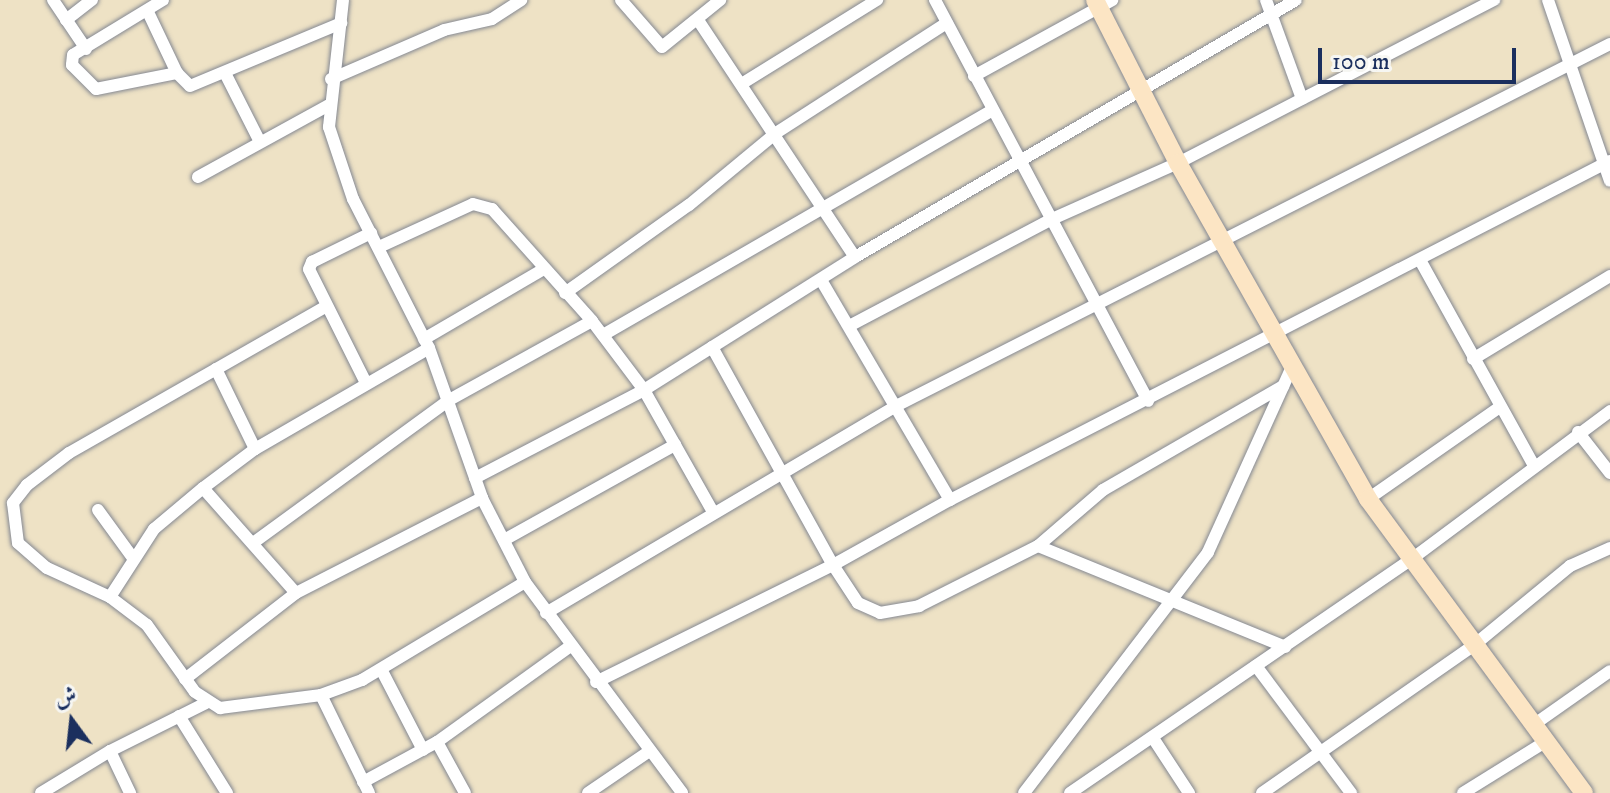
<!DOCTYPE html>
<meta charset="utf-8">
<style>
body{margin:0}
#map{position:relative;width:1610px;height:793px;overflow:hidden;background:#eee2c5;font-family:"IM FELL DW Pica",Amiri,serif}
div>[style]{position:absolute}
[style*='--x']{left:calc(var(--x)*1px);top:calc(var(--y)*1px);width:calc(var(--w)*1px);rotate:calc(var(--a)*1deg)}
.roads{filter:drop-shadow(0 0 2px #848892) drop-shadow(0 0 2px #848892)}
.street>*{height:12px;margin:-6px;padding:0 6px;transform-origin:6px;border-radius:6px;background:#fff}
.secondary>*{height:18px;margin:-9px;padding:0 9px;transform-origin:9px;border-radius:9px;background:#fce5c4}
span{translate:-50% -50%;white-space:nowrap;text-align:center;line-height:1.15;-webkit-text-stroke:6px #f6f6f2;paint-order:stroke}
.north{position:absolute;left:32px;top:681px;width:80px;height:80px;-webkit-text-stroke:6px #f6f6f2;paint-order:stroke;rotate:345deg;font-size:22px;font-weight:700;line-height:32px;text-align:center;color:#1b2f5e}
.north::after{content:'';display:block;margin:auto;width:28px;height:36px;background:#1b2f5e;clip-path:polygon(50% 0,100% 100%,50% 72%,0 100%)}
.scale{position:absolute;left:1318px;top:48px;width:198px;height:36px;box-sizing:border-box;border:4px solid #1b2f5e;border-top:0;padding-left:10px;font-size:24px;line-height:28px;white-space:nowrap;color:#1b2f5e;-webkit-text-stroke:6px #f6f6f2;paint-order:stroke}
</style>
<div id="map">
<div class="roads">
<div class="street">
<div style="--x:53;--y:0;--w:59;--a:56"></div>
<div style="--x:163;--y:0;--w:105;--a:148.6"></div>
<div style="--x:73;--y:55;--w:10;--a:96"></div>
<div style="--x:72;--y:65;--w:34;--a:45"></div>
<div style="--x:96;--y:89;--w:83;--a:-11.2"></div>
<div style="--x:343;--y:0;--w:128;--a:96.3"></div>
<div style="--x:329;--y:127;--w:76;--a:71.6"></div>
<div style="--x:353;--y:199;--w:167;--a:63"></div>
<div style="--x:429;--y:348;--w:159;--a:70.5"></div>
<div style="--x:482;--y:498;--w:94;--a:62.9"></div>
<div style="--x:525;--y:582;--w:263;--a:53.3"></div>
<div style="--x:621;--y:0;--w:62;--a:48.9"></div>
<div style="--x:662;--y:47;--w:75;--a:-39"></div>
<div style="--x:935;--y:0;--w:454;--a:62"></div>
<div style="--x:1266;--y:0;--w:105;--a:70"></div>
<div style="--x:1548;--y:0;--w:191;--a:71.1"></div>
<div style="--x:148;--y:12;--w:68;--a:64.6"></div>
<div style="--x:177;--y:73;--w:18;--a:45"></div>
<div style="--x:190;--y:86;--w:164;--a:-22.6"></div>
<div style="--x:66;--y:20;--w:33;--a:-38"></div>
<div style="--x:698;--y:20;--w:284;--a:56.5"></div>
<div style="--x:226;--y:75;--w:75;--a:63.1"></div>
<div style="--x:974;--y:76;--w:158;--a:-28.8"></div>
<div style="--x:331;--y:79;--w:123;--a:-23.4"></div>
<div style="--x:444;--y:30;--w:49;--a:-12.9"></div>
<div style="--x:492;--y:19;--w:35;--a:-33"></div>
<div style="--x:743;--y:83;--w:158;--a:-31.8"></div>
<div style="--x:198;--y:177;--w:149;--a:-28.8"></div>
<div style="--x:379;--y:247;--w:103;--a:-24.6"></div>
<div style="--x:473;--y:204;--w:20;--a:15"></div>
<div style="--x:492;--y:209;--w:150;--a:48.2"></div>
<div style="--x:592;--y:321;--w:86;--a:53"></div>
<div style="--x:644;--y:390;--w:140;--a:60.5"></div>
<div style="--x:1420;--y:260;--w:235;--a:61"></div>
<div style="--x:821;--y:280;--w:255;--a:59.6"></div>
<div style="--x:565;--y:293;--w:152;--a:-35.4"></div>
<div style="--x:689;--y:205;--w:113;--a:-39.6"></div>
<div style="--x:776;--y:133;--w:203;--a:-32.8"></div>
<div style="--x:325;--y:307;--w:295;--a:150.3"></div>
<div style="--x:69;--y:453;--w:53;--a:142.7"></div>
<div style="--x:27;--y:485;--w:23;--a:128"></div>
<div style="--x:13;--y:503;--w:40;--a:82.9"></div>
<div style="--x:18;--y:543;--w:38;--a:41"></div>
<div style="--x:47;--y:568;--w:69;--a:24.7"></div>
<div style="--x:110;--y:597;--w:46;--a:37.1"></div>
<div style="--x:147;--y:625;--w:82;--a:54.4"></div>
<div style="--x:195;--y:692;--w:30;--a:33"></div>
<div style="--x:220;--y:708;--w:102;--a:-7.3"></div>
<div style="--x:321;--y:695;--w:44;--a:-20.1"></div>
<div style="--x:362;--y:680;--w:190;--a:-31"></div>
<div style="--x:851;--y:325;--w:227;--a:-27.8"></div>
<div style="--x:1052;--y:219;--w:138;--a:-24"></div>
<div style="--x:1178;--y:163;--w:356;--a:-27.3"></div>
<div style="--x:603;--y:335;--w:448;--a:-30"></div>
<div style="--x:424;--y:339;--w:139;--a:-30.3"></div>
<div style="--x:712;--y:347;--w:249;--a:61"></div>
<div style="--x:833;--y:565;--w:45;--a:56.7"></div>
<div style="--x:858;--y:603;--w:24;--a:24"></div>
<div style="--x:880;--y:613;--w:40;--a:-10"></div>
<div style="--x:919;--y:606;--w:133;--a:-26.8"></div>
<div style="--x:1038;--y:546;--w:86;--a:-40.7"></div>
<div style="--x:1103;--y:490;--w:208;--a:-30"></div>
<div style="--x:1473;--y:359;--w:160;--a:-31.2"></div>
<div style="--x:216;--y:369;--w:89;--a:64"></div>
<div style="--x:366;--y:383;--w:127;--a:-116.6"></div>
<div style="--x:309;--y:269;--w:8;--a:-67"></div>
<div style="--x:312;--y:262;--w:66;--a:-26.2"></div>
<div style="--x:1578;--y:432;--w:52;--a:52"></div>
<div style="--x:475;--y:478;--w:191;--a:-27.5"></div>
<div style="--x:644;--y:390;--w:249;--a:-32.2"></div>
<div style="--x:855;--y:257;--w:510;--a:-30.23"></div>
<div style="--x:203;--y:488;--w:140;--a:48.5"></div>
<div style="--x:1368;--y:499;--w:161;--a:-34.9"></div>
<div style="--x:98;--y:510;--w:59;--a:53.9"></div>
<div style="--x:504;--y:540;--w:196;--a:-29.1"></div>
<div style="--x:253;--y:543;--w:243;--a:-36.1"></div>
<div style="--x:449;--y:400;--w:163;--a:-28.9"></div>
<div style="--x:1038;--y:546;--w:267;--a:22.2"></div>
<div style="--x:110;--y:597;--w:81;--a:-57.1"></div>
<div style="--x:154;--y:529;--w:64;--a:-39.9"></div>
<div style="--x:203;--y:488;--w:65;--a:-36.9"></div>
<div style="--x:255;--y:449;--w:201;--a:-30.1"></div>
<div style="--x:546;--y:613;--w:409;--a:-30.6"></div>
<div style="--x:898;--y:405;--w:798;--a:-26.89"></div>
<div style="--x:1256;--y:666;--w:159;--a:53.2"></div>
<div style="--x:382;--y:671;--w:89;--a:62.6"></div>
<div style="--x:185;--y:679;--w:140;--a:-37.8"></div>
<div style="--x:296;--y:593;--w:209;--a:-27.1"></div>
<div style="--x:596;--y:682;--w:264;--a:-26.3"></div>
<div style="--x:833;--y:565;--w:134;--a:-29.1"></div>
<div style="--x:950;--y:500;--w:742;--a:-27.19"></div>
<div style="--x:321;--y:695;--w:109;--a:63.9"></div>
<div style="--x:179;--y:716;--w:91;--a:58.1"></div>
<div style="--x:1532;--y:726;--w:95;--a:-35.2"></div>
<div style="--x:1153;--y:738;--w:66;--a:56.8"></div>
<div style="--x:437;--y:742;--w:58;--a:61.2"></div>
<div style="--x:110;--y:751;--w:47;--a:64.5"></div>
<div style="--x:363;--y:782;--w:84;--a:-28.4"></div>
<div style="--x:437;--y:742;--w:163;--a:-35.7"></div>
<div style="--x:41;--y:793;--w:81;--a:-31.3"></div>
<div style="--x:110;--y:751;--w:107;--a:-26.6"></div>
<div style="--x:588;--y:793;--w:73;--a:-34.3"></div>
<div style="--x:1024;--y:793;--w:303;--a:-52.6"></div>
<div style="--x:1208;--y:552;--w:205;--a:-65.6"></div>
<div style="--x:1070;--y:793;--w:411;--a:-34.4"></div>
<div style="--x:1409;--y:561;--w:251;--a:-36.7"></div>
<div style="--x:1262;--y:793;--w:257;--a:-34.9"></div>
<div style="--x:1473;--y:646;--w:126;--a:-39.5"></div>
<div style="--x:1570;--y:566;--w:44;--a:-24.2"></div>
<div style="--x:1463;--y:793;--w:97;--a:-31.9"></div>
</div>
<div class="secondary">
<div style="--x:1095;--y:0;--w:183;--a:63"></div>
<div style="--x:1178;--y:163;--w:386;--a:60.5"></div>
<div style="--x:1368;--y:499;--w:365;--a:53.7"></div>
</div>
</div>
<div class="north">ش</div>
<div class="scale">100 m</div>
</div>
